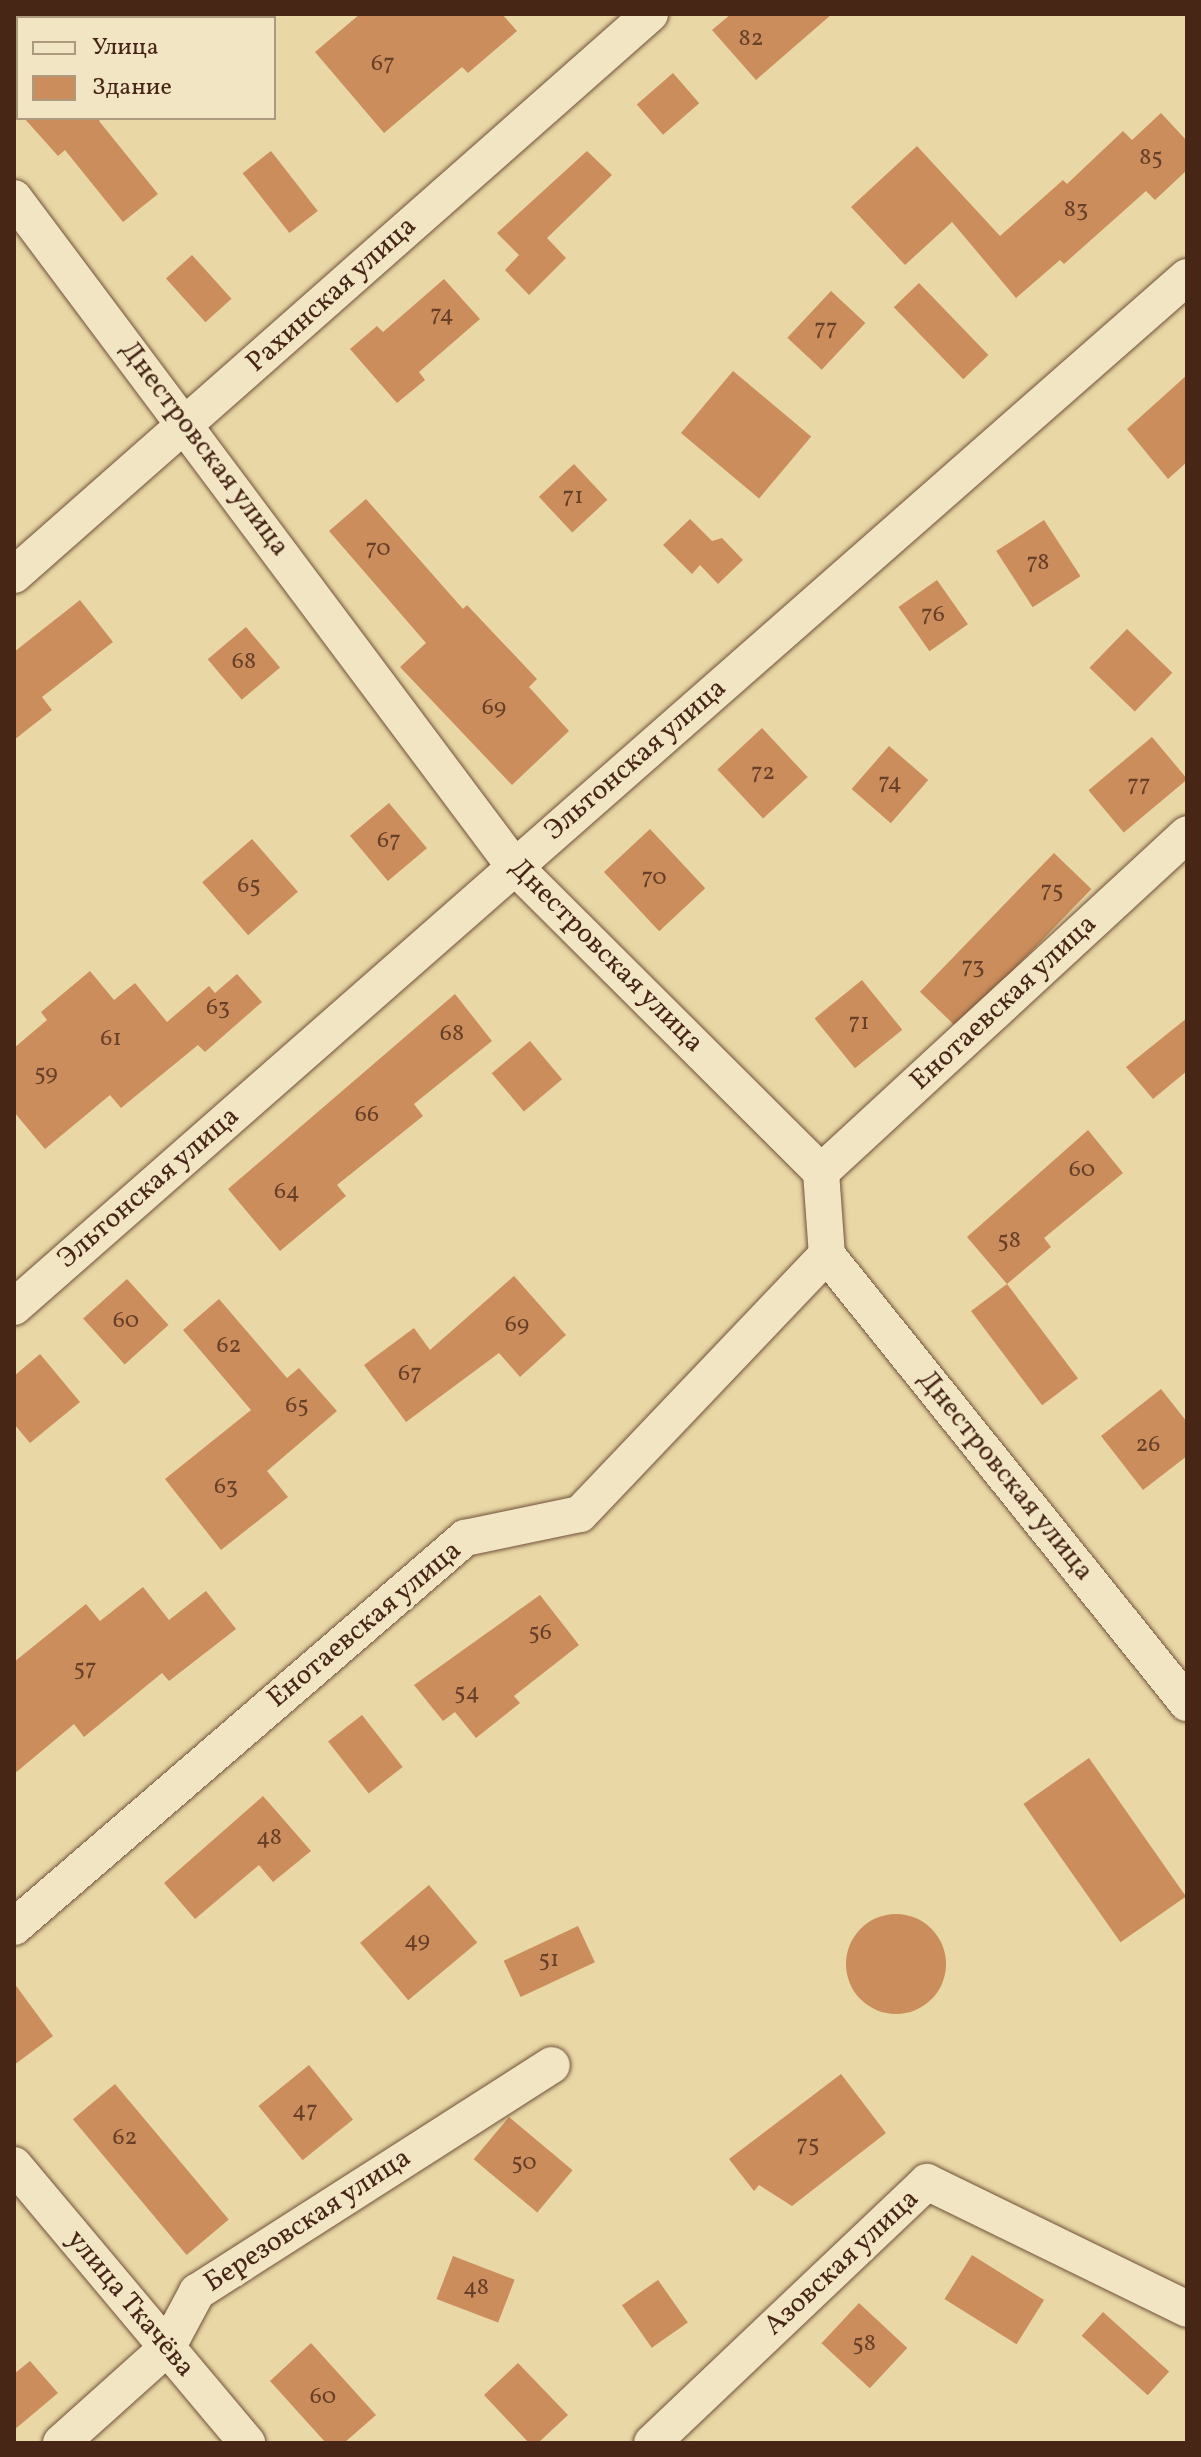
<!DOCTYPE html>
<meta charset="utf-8">
<style>
body{margin:0}
#map{position:relative;width:1201px;height:2457px;overflow:hidden;background:#e9d7a5;font-family:Vollkorn,serif}
div>[style]{position:absolute}
[style*='--x']{left:calc(var(--x)*1px);top:calc(var(--y)*1px);width:calc(var(--w)*1px);rotate:calc(var(--a)*1deg)}
.building>*{inset:0;background:#cb8d5c;transform-origin:0 0}
.round{border-radius:50%}
.roads{filter:drop-shadow(0 0 2px #70523a) drop-shadow(0 0 2px #70523a)}
.street>*{height:36px;margin:-18px;padding:0 18px;transform-origin:18px;border-radius:18px;background:#f1e5c4}
span{translate:-50% -50%;white-space:nowrap;text-align:center;line-height:1.15;-webkit-text-stroke:7px #f1e5c4;paint-order:stroke}
.number-label{font-size:24px;color:#684028}
.number-label span{-webkit-text-stroke-width:0}
.street-label{font-size:28px;color:#472616}
.frame{position:absolute;inset:0;border:16px solid #472616;pointer-events:none}
.legend{position:absolute;left:16px;top:16px;width:260px;height:104px;box-sizing:border-box;background:#f1e5c4;border:2px solid #ad997e;margin:0;padding:10px 14px;list-style:none;font-size:24px;color:#472616}
.legend li{display:flex;align-items:center;gap:16px;height:40px}
.legend b{width:40px;border:2px solid #ad997e}
</style>
<div id="map">
<div class="building">
<div style="clip-path:polygon(360px 14px,502px 14px,517px 31px,468px 73px,462px 67px,384px 133px,315px 52px)"></div>
<div style="clip-path:polygon(731px 14px,832px 14px,756px 80px,712px 30px)"></div>
<div style="left:673px;top:73px;width:40px;height:48px;rotate:49deg"></div>
<div style="clip-path:polygon(1161px 113px,1187px 141px,1187px 170px,1155px 200px,1146px 191px,1064px 264px,1060px 260px,1016px 298px,952px 222px,905px 265px,851px 207px,917px 146px,1000px 236px,1063px 180px,1067px 184px,1123px 131px,1132px 140px)"></div>
<div style="clip-path:polygon(24px 118px,102px 118px,99px 121px,158px 194px,123px 222px,65px 150px,58px 156px)"></div>
<div style="left:271px;top:151px;width:76px;height:36px;rotate:52deg"></div>
<div style="clip-path:polygon(587px 151px,612px 175px,547px 238px,566px 258px,529px 295px,505px 270px,519px 255px,497px 233px)"></div>
<div style="left:192px;top:255px;width:59px;height:35px;rotate:48deg"></div>
<div style="clip-path:polygon(444px 279px,480px 319px,419px 372px,425px 380px,397px 403px,350px 349px,377px 326px,383px 332px)"></div>
<div style="left:919px;top:283px;width:100px;height:35px;rotate:46deg"></div>
<div style="left:831px;top:291px;width:47px;height:64px;rotate:43deg"></div>
<div style="left:733px;top:371px;width:102px;height:81px;rotate:40deg"></div>
<div style="clip-path:polygon(1187px 375px,1187px 462px,1168px 479px,1127px 429px)"></div>
<div style="left:574px;top:464px;width:49px;height:48px;rotate:47deg"></div>
<div style="clip-path:polygon(366px 499px,463px 609px,467px 605px,537px 679px,529px 687px,569px 731px,512px 785px,400px 667px,426px 643px,329px 531px)"></div>
<div style="clip-path:polygon(690px 519px,712px 541px,722px 538px,743px 560px,718px 584px,700px 565px,692px 574px,663px 545px)"></div>
<div style="left:1044px;top:520px;width:67px;height:57px;rotate:57deg"></div>
<div style="left:937px;top:580px;width:54px;height:47px;rotate:55deg"></div>
<div style="clip-path:polygon(80px 600px,113px 642px,42px 697px,52px 710px,14px 740px,14px 652px)"></div>
<div style="left:246px;top:627px;width:53px;height:50px;rotate:50deg"></div>
<div style="left:1127px;top:629px;width:63px;height:54px;rotate:44deg"></div>
<div style="left:762px;top:728px;width:67px;height:61px;rotate:47deg"></div>
<div style="left:1152px;top:737px;width:55px;height:83px;rotate:50deg"></div>
<div style="left:889px;top:746px;width:52px;height:57px;rotate:41deg"></div>
<div style="left:389px;top:803px;width:59px;height:51px;rotate:50deg"></div>
<div style="left:650px;top:829px;width:81px;height:63px;rotate:47deg"></div>
<div style="left:252px;top:839px;width:70px;height:66px;rotate:49deg"></div>
<div style="left:1054px;top:853px;width:52px;height:193px;rotate:44deg"></div>
<div style="clip-path:polygon(90px 971px,114px 1000px,135px 983px,167px 1022px,209px 986px,215px 993px,237px 974px,262px 1002px,205px 1052px,198px 1045px,121px 1108px,110px 1095px,45px 1149px,14px 1112px,14px 1048px,47px 1020px,41px 1012px)"></div>
<div style="left:862px;top:980px;width:64px;height:61px;rotate:51deg"></div>
<div style="clip-path:polygon(455px 994px,492px 1041px,414px 1104px,423px 1116px,337px 1185px,346px 1196px,280px 1251px,228px 1189px)"></div>
<div style="clip-path:polygon(1187px 1018px,1187px 1071px,1153px 1099px,1126px 1067px)"></div>
<div style="left:530px;top:1041px;width:50px;height:50px;rotate:50deg"></div>
<div style="clip-path:polygon(1088px 1130px,1123px 1173px,1044px 1238px,1051px 1247px,1007px 1284px,967px 1237px)"></div>
<div style="clip-path:polygon(514px 1276px,566px 1335px,520px 1377px,499px 1353px,406px 1422px,364px 1365px,414px 1328px,430px 1350px)"></div>
<div style="left:127px;top:1279px;width:62px;height:59px;rotate:48deg"></div>
<div style="left:1007px;top:1284px;width:118px;height:45px;rotate:53deg"></div>
<div style="clip-path:polygon(219px 1299px,287px 1378px,299px 1368px,337px 1411px,267px 1471px,288px 1497px,221px 1550px,165px 1479px,251px 1410px,183px 1330px)"></div>
<div style="clip-path:polygon(40px 1354px,80px 1402px,30px 1443px,14px 1424px,14px 1376px)"></div>
<div style="clip-path:polygon(1161px 1389px,1187px 1422px,1187px 1456px,1143px 1490px,1101px 1436px)"></div>
<div style="clip-path:polygon(143px 1587px,169px 1620px,206px 1591px,236px 1629px,169px 1681px,162px 1673px,84px 1737px,74px 1724px,14px 1774px,14px 1662px,86px 1604px,100px 1621px)"></div>
<div style="clip-path:polygon(540px 1595px,579px 1645px,514px 1696px,520px 1703px,476px 1738px,455px 1712px,443px 1721px,414px 1685px)"></div>
<div style="left:362px;top:1715px;width:66px;height:43px;rotate:52deg"></div>
<div style="left:1089px;top:1758px;width:169px;height:80px;rotate:55deg"></div>
<div style="clip-path:polygon(263px 1796px,311px 1851px,273px 1882px,259px 1865px,195px 1919px,164px 1883px)"></div>
<div style="left:429px;top:1885px;width:75px;height:90px;rotate:50deg"></div>
<div class="round" style="left:846px;top:1914px;width:100px;height:100px"></div>
<div style="left:578px;top:1926px;width:40px;height:82px;rotate:65deg"></div>
<div style="clip-path:polygon(14px 1983px,53px 2036px,14px 2065px)"></div>
<div style="left:309px;top:2065px;width:70px;height:65px;rotate:51deg"></div>
<div style="clip-path:polygon(841px 2074px,886px 2133px,792px 2206px,759px 2185px,754px 2191px,729px 2159px)"></div>
<div style="left:115px;top:2084px;width:177px;height:55px;rotate:50deg"></div>
<div style="left:509px;top:2117px;width:83px;height:55px;rotate:40deg"></div>
<div style="left:972px;top:2255px;width:85px;height:52px;rotate:32deg"></div>
<div style="left:453px;top:2256px;width:66px;height:46px;rotate:21deg"></div>
<div style="left:658px;top:2280px;width:52px;height:44px;rotate:55deg"></div>
<div style="left:859px;top:2303px;width:66px;height:55px;rotate:43deg"></div>
<div style="left:1103px;top:2312px;width:89px;height:32px;rotate:42deg"></div>
<div style="clip-path:polygon(311px 2343px,376px 2415px,344px 2443px,326px 2443px,270px 2381px)"></div>
<div style="clip-path:polygon(30px 2361px,58px 2393px,14px 2430px,14px 2374px)"></div>
<div style="clip-path:polygon(518px 2363px,568px 2415px,538px 2443px,529px 2443px,484px 2395px)"></div>
</div>
<div class="roads">
<div class="street">
<div style="--x:14;--y:198;--w:834;--a:53.19"></div>
<div style="--x:514;--y:866;--w:433;--a:44.9"></div>
<div style="--x:821;--y:1172;--w:83;--a:85.9"></div>
<div style="--x:827;--y:1255;--w:575;--a:51.22"></div>
<div style="--x:14;--y:575;--w:848;--a:-41.41"></div>
<div style="--x:821;--y:1172;--w:498;--a:-42.7"></div>
<div style="--x:14;--y:1307;--w:1561;--a:-41.29"></div>
<div style="--x:14;--y:1927;--w:596;--a:-40.78"></div>
<div style="--x:465;--y:1538;--w:117;--a:-11.8"></div>
<div style="--x:580;--y:1514;--w:358;--a:-46.4"></div>
<div style="--x:14;--y:2165;--w:363;--a:50"></div>
<div style="--x:61;--y:2443;--w:142;--a:-41.9"></div>
<div style="--x:167;--y:2348;--w:64;--a:-61.8"></div>
<div style="--x:197;--y:2292;--w:421;--a:-32.6"></div>
<div style="--x:652;--y:2443;--w:379;--a:-43.5"></div>
<div style="--x:927;--y:2182;--w:289;--a:26"></div>
</div>
</div>
<div class="number-label">
<span style="left:751px;top:40px">82</span>
<span style="left:383px;top:65px">67</span>
<span style="left:1151px;top:159px">85</span>
<span style="left:1076px;top:211px">83</span>
<span style="left:442px;top:316px">74</span>
<span style="left:826px;top:330px">77</span>
<span style="left:573px;top:498px">71</span>
<span style="left:378px;top:550px">70</span>
<span style="left:1038px;top:564px">78</span>
<span style="left:933px;top:616px">76</span>
<span style="left:244px;top:663px">68</span>
<span style="left:494px;top:709px">69</span>
<span style="left:763px;top:774px">72</span>
<span style="left:890px;top:784px">74</span>
<span style="left:1139px;top:786px">77</span>
<span style="left:389px;top:842px">67</span>
<span style="left:654px;top:879px">70</span>
<span style="left:249px;top:887px">65</span>
<span style="left:1052px;top:892px">75</span>
<span style="left:973px;top:968px">73</span>
<span style="left:218px;top:1009px">63</span>
<span style="left:859px;top:1024px">71</span>
<span style="left:452px;top:1035px">68</span>
<span style="left:111px;top:1040px">61</span>
<span style="left:46px;top:1075px">59</span>
<span style="left:367px;top:1116px">66</span>
<span style="left:1082px;top:1171px">60</span>
<span style="left:287px;top:1193px">64</span>
<span style="left:1009px;top:1242px">58</span>
<span style="left:126px;top:1322px">60</span>
<span style="left:517px;top:1326px">69</span>
<span style="left:229px;top:1347px">62</span>
<span style="left:410px;top:1375px">67</span>
<span style="left:297px;top:1407px">65</span>
<span style="left:1148px;top:1446px">26</span>
<span style="left:226px;top:1488px">63</span>
<span style="left:540px;top:1634px">56</span>
<span style="left:85px;top:1670px">57</span>
<span style="left:467px;top:1694px">54</span>
<span style="left:269px;top:1839px">48</span>
<span style="left:417px;top:1942px">49</span>
<span style="left:549px;top:1961px">51</span>
<span style="left:305px;top:2112px">47</span>
<span style="left:125px;top:2139px">62</span>
<span style="left:808px;top:2146px">75</span>
<span style="left:524px;top:2164px">50</span>
<span style="left:476px;top:2289px">48</span>
<span style="left:864px;top:2345px">58</span>
<span style="left:323px;top:2398px">60</span>
</div>
<div class="street-label">
<span style="left:332px;top:295px;rotate:-42deg">Рахинская улица</span>
<span style="left:204px;top:449px;rotate:53deg">Днестровская улица</span>
<span style="left:636px;top:760px;rotate:-41deg">Эльтонская улица</span>
<span style="left:606px;top:956px;rotate:45deg">Днестровская улица</span>
<span style="left:1004px;top:1003px;rotate:-43deg">Енотаевская улица</span>
<span style="left:149px;top:1188px;rotate:-41deg">Эльтонская улица</span>
<span style="left:1005px;top:1476px;rotate:51deg">Днестровская улица</span>
<span style="left:365px;top:1625px;rotate:-40deg">Енотаевская улица</span>
<span style="left:308px;top:2221px;rotate:-33deg">Березовская улица</span>
<span style="left:842px;top:2263px;rotate:-43deg">Азовская улица</span>
<span style="left:130px;top:2304px;rotate:50deg">улица Ткачёва</span>
</div>
<div class="frame"></div>
<ul class="legend">
<li><b style="height:10px;background:#f1e5c4"></b>Улица</li>
<li><b style="height:22px;background:#cb8d5c"></b>Здание</li>
</ul>
</div>
